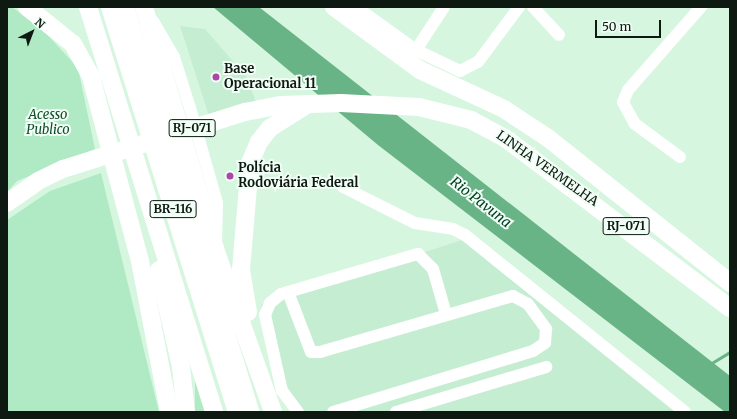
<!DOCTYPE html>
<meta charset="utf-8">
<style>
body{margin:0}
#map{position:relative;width:737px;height:419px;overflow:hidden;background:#d6f6e0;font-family:Merriweather,serif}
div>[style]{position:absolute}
.built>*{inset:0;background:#c5edd2}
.green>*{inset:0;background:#b0eac4}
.water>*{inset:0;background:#69b486}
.stream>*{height:2.5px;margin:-1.25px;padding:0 1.25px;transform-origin:1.25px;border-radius:1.25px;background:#69b486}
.minor>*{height:12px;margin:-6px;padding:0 6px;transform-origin:6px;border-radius:6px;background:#fff}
.highway>*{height:18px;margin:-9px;padding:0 9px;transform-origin:9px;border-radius:9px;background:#fff}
.dots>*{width:11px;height:11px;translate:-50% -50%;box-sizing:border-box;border:2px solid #f1fef5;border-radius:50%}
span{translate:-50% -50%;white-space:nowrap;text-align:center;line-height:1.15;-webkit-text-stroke:4px #f1fef5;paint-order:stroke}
.shield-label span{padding:1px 3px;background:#f1fef5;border:1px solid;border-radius:3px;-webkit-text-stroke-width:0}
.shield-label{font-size:12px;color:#0e1912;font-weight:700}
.poi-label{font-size:13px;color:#0e1912;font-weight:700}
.left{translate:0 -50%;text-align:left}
.park-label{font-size:13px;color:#114a2c;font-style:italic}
.street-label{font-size:13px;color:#0e1912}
.water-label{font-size:14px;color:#014022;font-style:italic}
.frame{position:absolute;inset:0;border:8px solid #0e1912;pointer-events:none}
.north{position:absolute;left:12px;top:12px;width:40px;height:40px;-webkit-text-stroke:3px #f1fef5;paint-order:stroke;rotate:42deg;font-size:11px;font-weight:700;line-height:16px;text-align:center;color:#0e1912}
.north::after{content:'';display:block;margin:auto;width:14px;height:18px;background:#0e1912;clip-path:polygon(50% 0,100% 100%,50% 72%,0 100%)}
.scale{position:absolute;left:595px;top:20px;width:66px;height:18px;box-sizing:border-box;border:2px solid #0e1912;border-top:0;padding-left:5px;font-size:12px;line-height:14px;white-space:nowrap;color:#0e1912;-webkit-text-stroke:3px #f1fef5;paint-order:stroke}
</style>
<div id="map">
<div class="built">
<i style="clip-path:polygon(180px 26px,205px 29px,246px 76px,257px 105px,209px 116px)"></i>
<i style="clip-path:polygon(462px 240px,583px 338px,675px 412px,295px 412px,261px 305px)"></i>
</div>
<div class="green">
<i style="clip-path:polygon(7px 7px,12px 7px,43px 30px,78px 68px,95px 149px,17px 181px,7px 192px)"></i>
<i style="clip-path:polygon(101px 173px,159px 412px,7px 412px,7px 220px,50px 191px)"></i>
<i style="clip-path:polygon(195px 374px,205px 412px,195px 412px)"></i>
</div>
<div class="water">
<i style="clip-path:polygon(213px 7px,259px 7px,730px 376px,730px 412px,725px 412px,378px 145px)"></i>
</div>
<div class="stream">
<i style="left:710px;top:364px;width:23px;rotate:-31deg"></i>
</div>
<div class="minor">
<i style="left:356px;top:7px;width:74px;rotate:35.6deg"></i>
<i style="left:416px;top:50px;width:49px;rotate:25.5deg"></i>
<i style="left:460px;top:71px;width:20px;rotate:-27deg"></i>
<i style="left:478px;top:62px;width:69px;rotate:-53.3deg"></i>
<i style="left:533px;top:7px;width:38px;rotate:47deg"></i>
<i style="left:153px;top:21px;width:42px;rotate:59.7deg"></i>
<i style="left:174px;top:57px;width:53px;rotate:72.6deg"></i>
<i style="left:190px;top:108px;width:99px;rotate:74.1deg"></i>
<i style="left:217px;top:203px;width:41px;rotate:91.4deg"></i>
<i style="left:416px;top:50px;width:51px;rotate:-56.9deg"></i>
<i style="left:680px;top:157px;width:56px;rotate:-143.7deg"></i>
<i style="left:635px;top:124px;width:25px;rotate:-119deg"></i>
<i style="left:623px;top:102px;width:13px;rotate:-67deg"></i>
<i style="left:628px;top:90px;width:111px;rotate:-48.7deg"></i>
<i style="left:343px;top:187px;width:80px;rotate:26.6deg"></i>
<i style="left:415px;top:223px;width:38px;rotate:9deg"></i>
<i style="left:453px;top:229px;width:13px;rotate:27deg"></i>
<i style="left:465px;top:235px;width:282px;rotate:38.8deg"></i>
<i style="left:288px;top:292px;width:64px;rotate:69deg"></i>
<i style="left:311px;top:352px;width:9px"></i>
<i style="left:320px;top:352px;width:201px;rotate:-16.2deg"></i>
<i style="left:513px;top:296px;width:17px;rotate:28deg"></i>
<i style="left:528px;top:304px;width:31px;rotate:54deg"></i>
<i style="left:546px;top:329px;width:14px;rotate:94deg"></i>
<i style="left:545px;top:343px;width:14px;rotate:146deg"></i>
<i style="left:533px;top:351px;width:209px;rotate:163deg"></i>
<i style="left:298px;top:412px;width:26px;rotate:-127deg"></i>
<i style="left:282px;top:391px;width:78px;rotate:-102.6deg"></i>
<i style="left:265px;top:315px;width:13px;rotate:-67deg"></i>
<i style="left:270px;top:303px;width:14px;rotate:-39deg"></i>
<i style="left:281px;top:294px;width:143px;rotate:-16.3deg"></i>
<i style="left:418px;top:254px;width:21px;rotate:45deg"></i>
<i style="left:433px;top:269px;width:47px;rotate:73.9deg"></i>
<i style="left:396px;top:412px;width:157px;rotate:-16.7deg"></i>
</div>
<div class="highway">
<i style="left:27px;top:7px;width:59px;rotate:38.8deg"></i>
<i style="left:73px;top:44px;width:38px;rotate:61deg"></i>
<i style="left:91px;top:77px;width:190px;rotate:75.1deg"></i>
<i style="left:140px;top:261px;width:154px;rotate:79.1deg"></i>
<i style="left:88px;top:7px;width:424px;rotate:72.7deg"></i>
<i style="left:110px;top:7px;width:424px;rotate:72.6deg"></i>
<i style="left:125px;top:7px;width:424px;rotate:72.8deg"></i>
<i style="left:144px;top:7px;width:252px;rotate:73.6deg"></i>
<i style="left:215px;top:249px;width:173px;rotate:70.4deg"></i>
<i style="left:334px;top:7px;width:107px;rotate:36.2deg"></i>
<i style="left:420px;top:70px;width:93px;rotate:24.9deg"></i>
<i style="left:504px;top:109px;width:53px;rotate:33.4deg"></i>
<i style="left:548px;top:138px;width:233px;rotate:38.5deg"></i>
<i style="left:7px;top:203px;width:38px;rotate:-35deg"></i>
<i style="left:38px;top:181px;width:28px;rotate:-26deg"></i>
<i style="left:63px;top:169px;width:191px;rotate:-17.4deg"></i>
<i style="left:245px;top:112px;width:37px;rotate:-11deg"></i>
<i style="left:281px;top:105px;width:60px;rotate:-1.9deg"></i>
<i style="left:341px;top:103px;width:78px;rotate:2.9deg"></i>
<i style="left:419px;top:107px;width:54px;rotate:14deg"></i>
<i style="left:471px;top:120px;width:38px;rotate:28deg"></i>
<i style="left:505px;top:138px;width:282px;rotate:37.1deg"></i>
<i style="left:159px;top:270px;width:99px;rotate:77.2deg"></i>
<i style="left:181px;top:367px;width:45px;rotate:83.7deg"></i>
<i style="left:248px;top:312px;width:43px;rotate:-99.5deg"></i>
<i style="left:241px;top:270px;width:107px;rotate:-85.2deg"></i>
<i style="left:250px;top:163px;width:23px;rotate:-67deg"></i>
<i style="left:259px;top:142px;width:18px;rotate:-52deg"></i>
<i style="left:270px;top:128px;width:41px;rotate:-32.2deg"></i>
</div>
<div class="dots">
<i style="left:216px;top:77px;background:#ad46aa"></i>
<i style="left:230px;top:176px;background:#ad46aa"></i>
</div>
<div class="shield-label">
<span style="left:192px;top:128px">RJ-071</span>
<span style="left:173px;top:209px">BR-116</span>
<span style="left:626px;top:226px">RJ-071</span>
</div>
<div class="poi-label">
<span class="left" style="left:224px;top:77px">Base<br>Operacional 11</span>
<span class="left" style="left:238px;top:176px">Polícia<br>Rodoviária Federal</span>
</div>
<div class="park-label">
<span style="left:48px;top:123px">Acesso<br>Publico</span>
</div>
<div class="street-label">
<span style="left:547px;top:169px;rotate:35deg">LINHA VERMELHA</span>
</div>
<div class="water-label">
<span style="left:481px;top:202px;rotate:38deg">Rio Pavuna</span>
</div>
<div class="frame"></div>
<div class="north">N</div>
<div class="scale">50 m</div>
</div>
